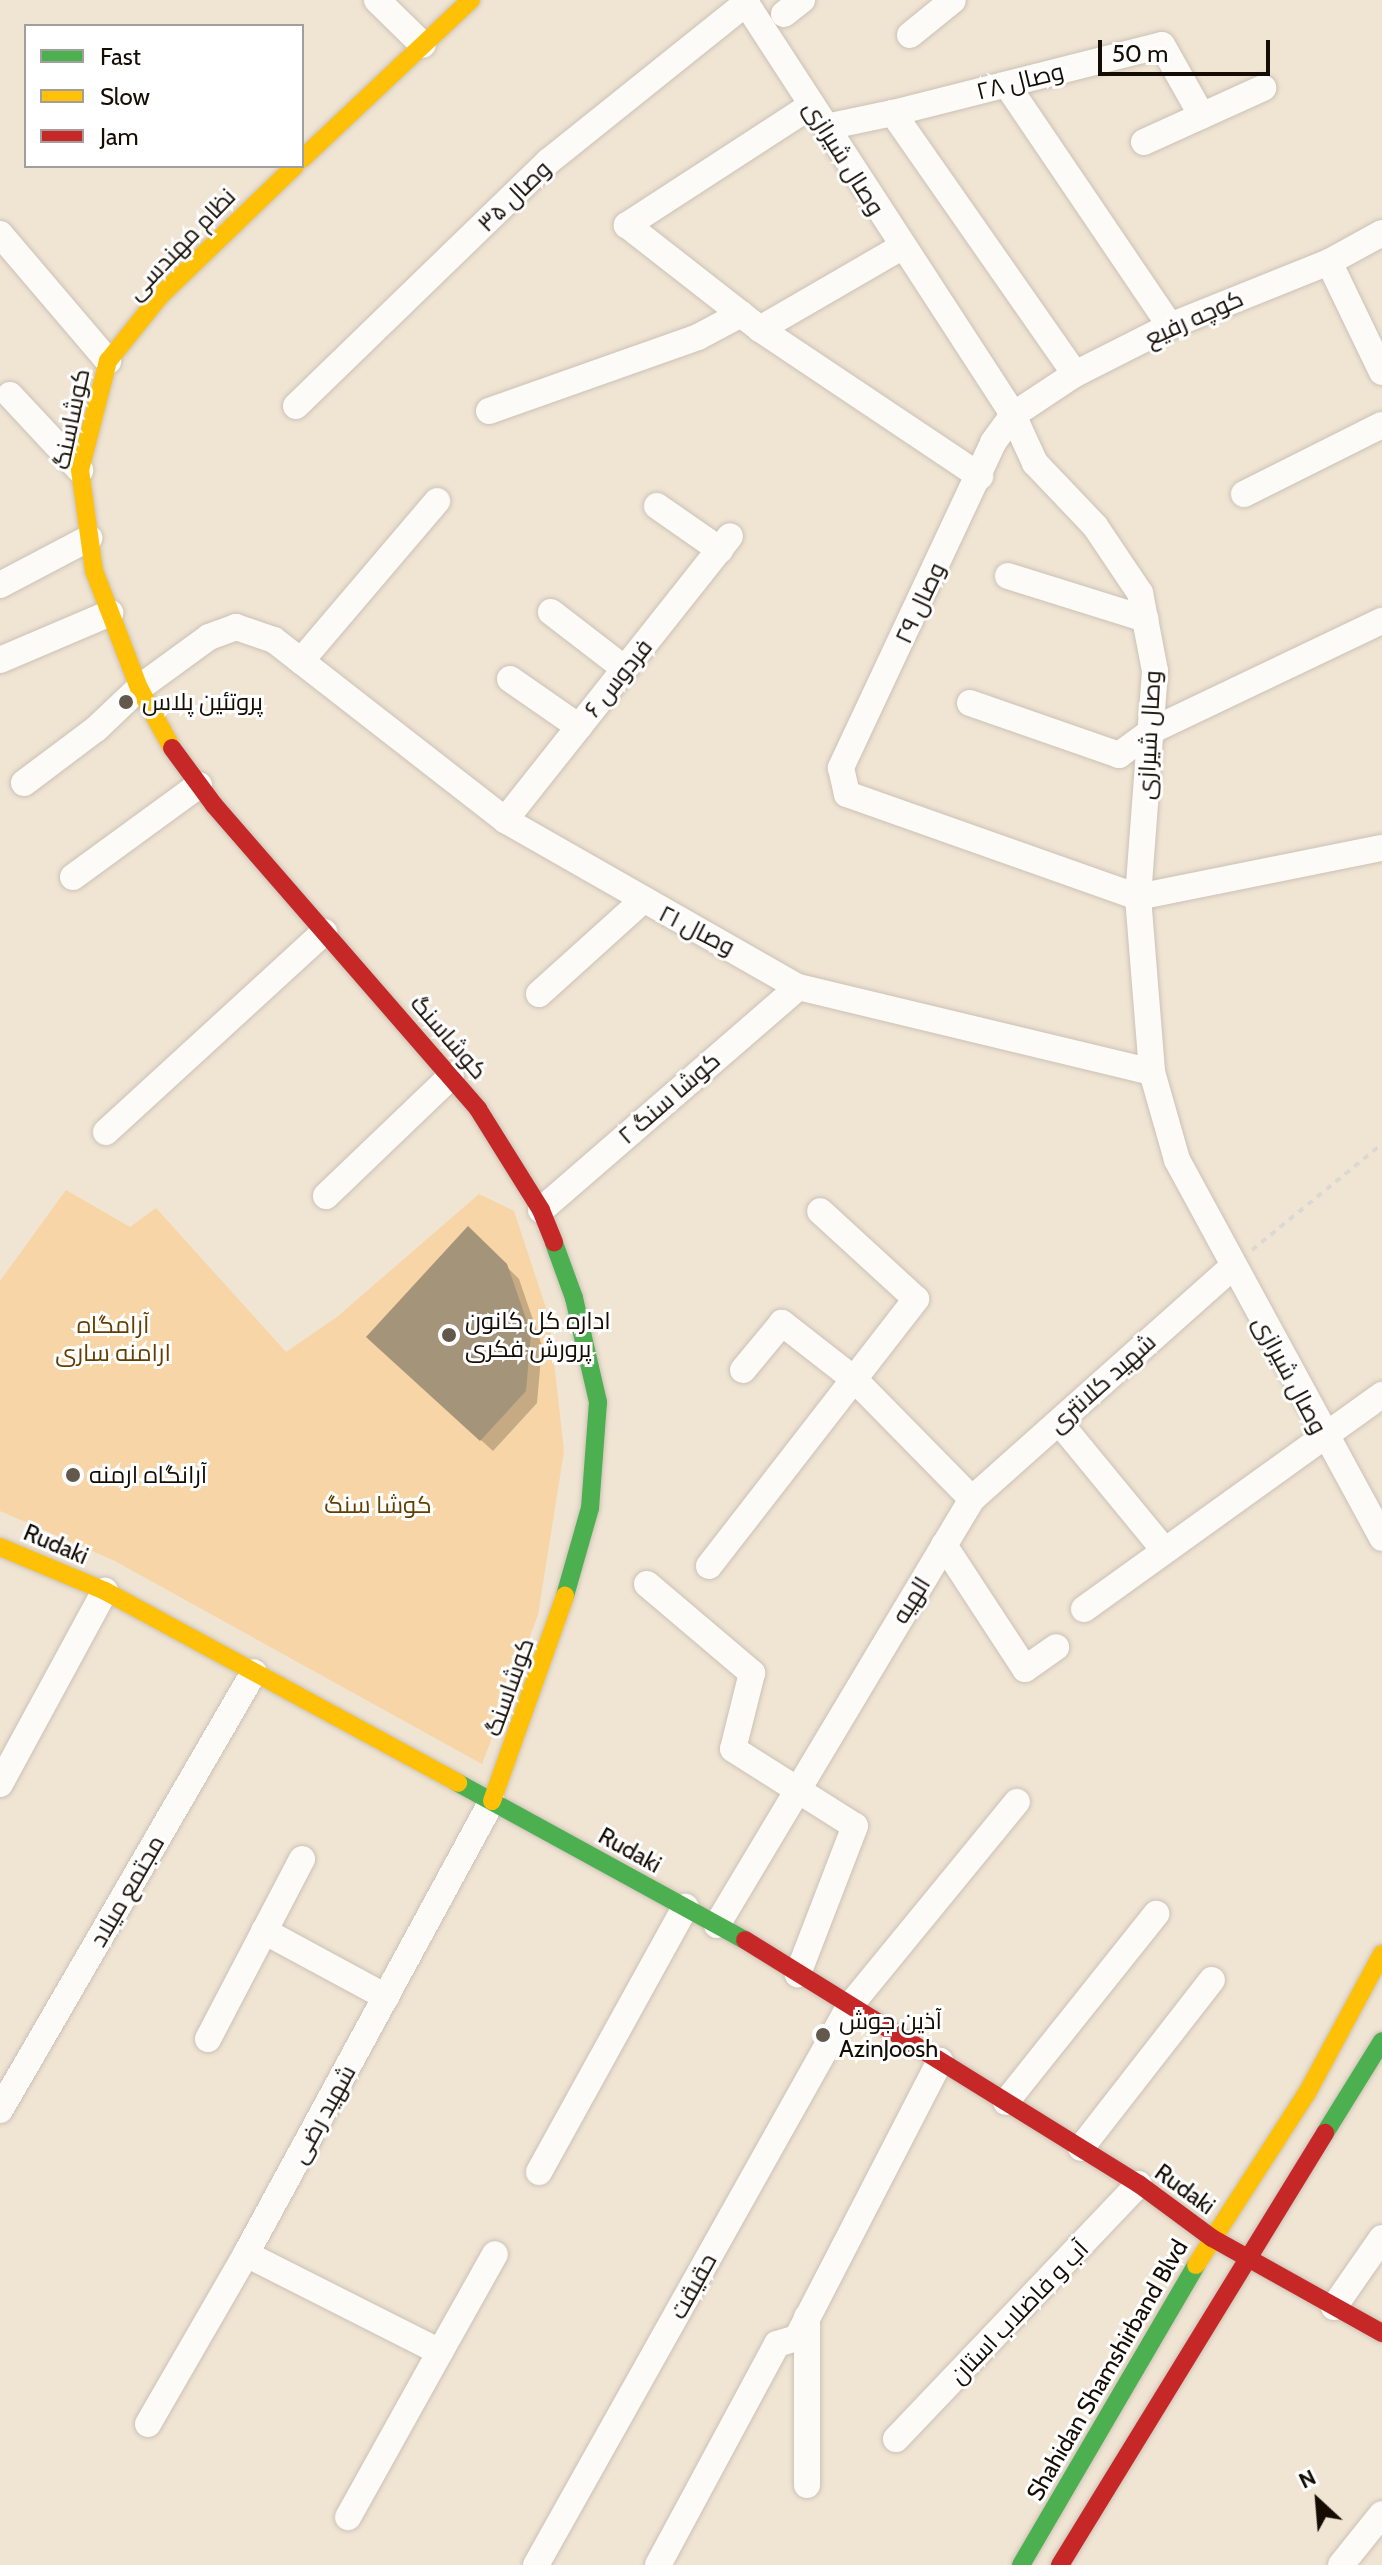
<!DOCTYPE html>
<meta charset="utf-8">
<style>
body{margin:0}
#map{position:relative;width:1382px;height:2565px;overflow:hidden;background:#f0e4d3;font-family:Cabin,Cairo,sans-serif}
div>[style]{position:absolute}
.green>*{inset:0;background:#f7d5a6}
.shadow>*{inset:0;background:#0003}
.building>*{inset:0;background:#a4947a}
.path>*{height:4px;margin-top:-2px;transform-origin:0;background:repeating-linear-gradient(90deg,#dcd9d4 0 6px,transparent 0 12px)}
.roads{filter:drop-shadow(0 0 2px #cbc2b5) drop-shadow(0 0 2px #cbc2b5)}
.street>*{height:26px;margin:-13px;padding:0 13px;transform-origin:13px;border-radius:13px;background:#fdfbf8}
.fast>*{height:18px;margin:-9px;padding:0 9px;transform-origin:9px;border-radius:9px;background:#4caf50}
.slow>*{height:18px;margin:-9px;padding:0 9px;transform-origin:9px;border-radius:9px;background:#ffc107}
.jam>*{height:18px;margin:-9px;padding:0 9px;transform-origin:9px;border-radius:9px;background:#c62828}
.dots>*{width:22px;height:22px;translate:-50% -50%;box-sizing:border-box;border:4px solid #fff;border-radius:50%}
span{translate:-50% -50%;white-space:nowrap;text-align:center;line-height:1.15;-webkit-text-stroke:6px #fff;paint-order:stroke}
.street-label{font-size:24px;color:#150d04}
.poi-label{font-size:24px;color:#150d04}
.left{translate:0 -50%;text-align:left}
.park-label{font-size:24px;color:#623f00}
.legend{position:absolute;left:24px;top:24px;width:280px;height:144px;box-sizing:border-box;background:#fff;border:2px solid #a19e9b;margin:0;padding:10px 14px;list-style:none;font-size:24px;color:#150d04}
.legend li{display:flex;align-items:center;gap:16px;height:40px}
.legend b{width:40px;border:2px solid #a19e9b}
.north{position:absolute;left:1278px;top:2461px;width:80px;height:80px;-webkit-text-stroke:6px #fff;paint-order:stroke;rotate:334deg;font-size:22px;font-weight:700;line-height:32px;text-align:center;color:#150d04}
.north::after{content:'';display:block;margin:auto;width:28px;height:36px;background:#150d04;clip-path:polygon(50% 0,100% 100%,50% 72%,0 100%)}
.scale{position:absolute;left:1098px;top:40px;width:172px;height:36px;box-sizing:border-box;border:4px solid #150d04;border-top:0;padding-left:10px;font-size:24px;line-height:28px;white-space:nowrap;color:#150d04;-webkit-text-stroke:6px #fff;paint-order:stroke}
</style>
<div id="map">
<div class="green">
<i style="clip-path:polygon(66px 1190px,130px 1227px,156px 1208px,286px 1352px,337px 1317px,479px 1194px,514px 1211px,549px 1317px,564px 1451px,538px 1615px,482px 1764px,113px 1560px,0 1511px,0 1281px)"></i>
</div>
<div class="shadow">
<i style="clip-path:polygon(468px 1228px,519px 1279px,542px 1346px,537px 1403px,493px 1451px,381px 1349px)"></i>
</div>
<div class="building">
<i style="clip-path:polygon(468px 1226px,507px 1264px,531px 1333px,526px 1391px,480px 1441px,366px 1337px)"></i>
</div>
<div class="path">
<i style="left:1252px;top:1250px;width:168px;rotate:-39.2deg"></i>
</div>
<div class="roads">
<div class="street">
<i style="left:377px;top:0;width:64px;rotate:44.4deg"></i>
<i style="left:744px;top:0;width:495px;rotate:57deg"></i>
<i style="left:1013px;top:415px;width:53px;rotate:65.4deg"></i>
<i style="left:1035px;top:463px;width:87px;rotate:46.4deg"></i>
<i style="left:1095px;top:526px;width:81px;rotate:56.1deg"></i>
<i style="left:1140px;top:593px;width:79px;rotate:79.1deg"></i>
<i style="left:1155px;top:671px;width:227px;rotate:94.3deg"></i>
<i style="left:1138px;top:897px;width:176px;rotate:85.4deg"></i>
<i style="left:1152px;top:1072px;width:91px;rotate:74.1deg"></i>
<i style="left:1177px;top:1160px;width:430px;rotate:61.5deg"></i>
<i style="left:784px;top:14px;width:23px;rotate:-38deg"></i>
<i style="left:910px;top:35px;width:55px;rotate:-39.1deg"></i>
<i style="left:1007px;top:85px;width:291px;rotate:55.9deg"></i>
<i style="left:812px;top:105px;width:221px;rotate:147deg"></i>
<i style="left:627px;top:225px;width:169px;rotate:38deg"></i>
<i style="left:760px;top:329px;width:265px;rotate:33.8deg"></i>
<i style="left:893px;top:113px;width:277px;rotate:-14.2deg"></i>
<i style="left:1162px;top:45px;width:81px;rotate:60.6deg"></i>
<i style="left:826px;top:127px;width:68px;rotate:-11.8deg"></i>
<i style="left:893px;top:113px;width:318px;rotate:55.1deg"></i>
<i style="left:1144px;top:142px;width:131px;rotate:-24.4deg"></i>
<i style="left:1382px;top:233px;width:60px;rotate:151.3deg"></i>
<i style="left:1329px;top:262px;width:171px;rotate:158.1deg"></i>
<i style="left:1170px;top:326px;width:106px;rotate:153.2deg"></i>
<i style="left:1075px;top:374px;width:74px;rotate:146.5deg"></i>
<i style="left:1013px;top:415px;width:34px;rotate:126deg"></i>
<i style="left:993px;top:443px;width:359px;rotate:115.1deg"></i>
<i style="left:841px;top:768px;width:27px;rotate:77deg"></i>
<i style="left:847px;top:794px;width:309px;rotate:19.5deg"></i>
<i style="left:1138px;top:897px;width:249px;rotate:-11.4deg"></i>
<i style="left:0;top:234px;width:167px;rotate:49.6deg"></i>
<i style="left:1329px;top:262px;width:122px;rotate:64.3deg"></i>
<i style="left:760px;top:329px;width:162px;rotate:-30.1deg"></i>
<i style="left:10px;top:395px;width:103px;rotate:47deg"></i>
<i style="left:296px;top:406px;width:352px;rotate:-44.1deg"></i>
<i style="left:549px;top:161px;width:253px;rotate:-38.7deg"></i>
<i style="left:489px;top:411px;width:222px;rotate:-19.5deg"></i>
<i style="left:698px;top:337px;width:49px;rotate:-28.1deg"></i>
<i style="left:1244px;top:494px;width:154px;rotate:-26.6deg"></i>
<i style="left:657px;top:506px;width:77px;rotate:34.9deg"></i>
<i style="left:1008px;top:576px;width:144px;rotate:17.4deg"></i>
<i style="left:0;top:585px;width:101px;rotate:-27.8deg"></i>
<i style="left:551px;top:612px;width:93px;rotate:37.6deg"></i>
<i style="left:0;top:660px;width:120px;rotate:-23.1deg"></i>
<i style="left:301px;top:661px;width:210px;rotate:-49.6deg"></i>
<i style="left:510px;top:679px;width:84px;rotate:34.8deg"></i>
<i style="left:970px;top:703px;width:158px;rotate:19.2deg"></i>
<i style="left:1119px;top:755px;width:42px;rotate:-36.3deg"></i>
<i style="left:1153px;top:730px;width:254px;rotate:-25.5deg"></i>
<i style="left:24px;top:783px;width:90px;rotate:-36.9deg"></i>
<i style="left:96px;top:729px;width:59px;rotate:-43.6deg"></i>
<i style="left:139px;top:688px;width:87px;rotate:-36.1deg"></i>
<i style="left:209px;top:637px;width:29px;rotate:-20deg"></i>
<i style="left:236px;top:627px;width:40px;rotate:18.9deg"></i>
<i style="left:274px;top:640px;width:293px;rotate:37.9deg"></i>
<i style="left:505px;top:820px;width:337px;rotate:29.7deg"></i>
<i style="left:798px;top:987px;width:364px;rotate:13.5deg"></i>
<i style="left:505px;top:820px;width:362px;rotate:-51.6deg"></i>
<i style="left:73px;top:877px;width:156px;rotate:-36.1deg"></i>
<i style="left:539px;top:994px;width:139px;rotate:-42.1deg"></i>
<i style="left:106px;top:1132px;width:296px;rotate:-42.5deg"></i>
<i style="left:326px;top:1196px;width:173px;rotate:-43.8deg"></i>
<i style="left:541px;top:1210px;width:340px;rotate:-40.9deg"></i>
<i style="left:1059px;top:1422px;width:166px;rotate:50.6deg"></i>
<i style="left:972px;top:1499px;width:348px;rotate:-41.7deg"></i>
<i style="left:944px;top:1545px;width:148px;rotate:56.8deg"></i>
<i style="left:1025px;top:1669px;width:38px;rotate:-35deg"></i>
<i style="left:709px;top:1566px;width:338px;rotate:-52.2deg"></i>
<i style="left:916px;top:1299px;width:130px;rotate:-137.5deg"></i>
<i style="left:647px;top:1584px;width:138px;rotate:40.3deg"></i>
<i style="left:752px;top:1673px;width:78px;rotate:104deg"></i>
<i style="left:733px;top:1749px;width:144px;rotate:32.3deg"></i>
<i style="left:855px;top:1826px;width:159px;rotate:111.1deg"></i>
<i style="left:1084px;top:1609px;width:367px;rotate:-35.7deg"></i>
<i style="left:0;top:1784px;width:220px;rotate:-61.5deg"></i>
<i style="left:717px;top:1925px;width:496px;rotate:-59.1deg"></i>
<i style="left:972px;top:1499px;width:167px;rotate:-134.5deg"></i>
<i style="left:855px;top:1380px;width:93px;rotate:-142deg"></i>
<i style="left:782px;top:1323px;width:61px;rotate:129.7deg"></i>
<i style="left:264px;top:1931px;width:139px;rotate:28.4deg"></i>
<i style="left:208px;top:2039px;width:203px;rotate:-62.4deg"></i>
<i style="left:1006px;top:2102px;width:241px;rotate:-51.4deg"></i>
<i style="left:0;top:2110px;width:506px;rotate:-59.89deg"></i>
<i style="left:1081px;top:2148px;width:213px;rotate:-52.1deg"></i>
<i style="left:539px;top:2172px;width:303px;rotate:-61.1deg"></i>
<i style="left:246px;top:2254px;width:217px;rotate:26.8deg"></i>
<i style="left:440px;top:2352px;width:189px;rotate:119.1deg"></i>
<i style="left:1334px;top:2307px;width:84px;rotate:-55.2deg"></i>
<i style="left:440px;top:2352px;width:112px;rotate:-60.7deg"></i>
<i style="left:148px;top:2424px;width:196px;rotate:-60deg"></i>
<i style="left:246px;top:2254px;width:515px;rotate:-61.5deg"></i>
<i style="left:896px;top:2439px;width:352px;rotate:-46.4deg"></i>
<i style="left:807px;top:2485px;width:168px;rotate:-90deg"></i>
<i style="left:536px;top:2565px;width:640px;rotate:-60.71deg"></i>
<i style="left:849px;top:2007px;width:265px;rotate:-50.7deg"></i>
<i style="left:658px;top:2565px;width:251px;rotate:-61.7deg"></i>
<i style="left:777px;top:2344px;width:21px;rotate:-17deg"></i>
<i style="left:797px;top:2338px;width:312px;rotate:-62.7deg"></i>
<i style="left:1341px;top:2565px;width:65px;rotate:-51.2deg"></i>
</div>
<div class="fast">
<i style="left:554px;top:1243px;width:59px;rotate:70deg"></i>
<i style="left:574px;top:1298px;width:107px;rotate:77deg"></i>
<i style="left:598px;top:1402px;width:106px;rotate:94.3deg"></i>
<i style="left:590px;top:1508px;width:91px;rotate:105.9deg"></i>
<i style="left:458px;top:1783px;width:327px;rotate:28.7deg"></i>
<i style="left:1325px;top:2133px;width:108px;rotate:-58.2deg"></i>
<i style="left:1021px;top:2565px;width:347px;rotate:-59.7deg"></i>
</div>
<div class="slow">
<i style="left:302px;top:159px;width:232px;rotate:-43.3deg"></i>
<i style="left:172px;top:748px;width:68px;rotate:-118.8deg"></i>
<i style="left:139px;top:688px;width:125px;rotate:-111deg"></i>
<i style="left:94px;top:571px;width:102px;rotate:-97.9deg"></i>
<i style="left:80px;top:470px;width:113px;rotate:-75.6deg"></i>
<i style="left:108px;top:361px;width:83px;rotate:-51.3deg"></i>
<i style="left:160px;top:296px;width:187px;rotate:-43.9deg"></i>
<i style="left:0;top:1547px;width:114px;rotate:22.7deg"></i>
<i style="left:105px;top:1591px;width:402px;rotate:28.5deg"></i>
<i style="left:492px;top:1801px;width:218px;rotate:-70.4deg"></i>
<i style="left:1196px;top:2265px;width:205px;rotate:-57.2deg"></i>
<i style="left:1307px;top:2093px;width:158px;rotate:-61.7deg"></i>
</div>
<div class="jam">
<i style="left:172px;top:748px;width:71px;rotate:53.6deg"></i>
<i style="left:214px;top:805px;width:403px;rotate:49deg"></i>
<i style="left:478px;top:1109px;width:119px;rotate:58deg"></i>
<i style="left:541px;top:1210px;width:35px;rotate:68deg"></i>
<i style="left:745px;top:1940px;width:463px;rotate:31.8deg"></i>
<i style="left:1139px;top:2184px;width:91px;rotate:36.5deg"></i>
<i style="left:1212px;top:2238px;width:195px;rotate:29.2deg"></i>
<i style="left:1060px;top:2565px;width:507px;rotate:-58.47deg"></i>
</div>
</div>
<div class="dots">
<i style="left:126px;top:702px;background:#62584c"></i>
<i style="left:449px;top:1335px;background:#62584c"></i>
<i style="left:73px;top:1475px;background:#62584c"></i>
<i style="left:823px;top:2035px;background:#62584c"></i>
</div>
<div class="street-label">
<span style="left:1020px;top:81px;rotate:-14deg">وصال ۲۸</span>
<span style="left:844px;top:158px;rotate:58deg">وصال شیرازی</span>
<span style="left:514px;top:196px;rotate:-44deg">وصال ۳۵</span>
<span style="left:181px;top:244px;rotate:-46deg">نظام مهندسی</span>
<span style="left:1194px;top:318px;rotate:-24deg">کوچه رفیع</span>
<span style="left:71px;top:419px;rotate:-78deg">کوشاسنگ</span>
<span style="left:920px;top:603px;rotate:-65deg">وصال ۲۹</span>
<span style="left:618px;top:678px;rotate:-51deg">فردوس ۶</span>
<span style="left:1149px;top:735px;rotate:-87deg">وصال شیرازی</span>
<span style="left:697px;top:930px;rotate:27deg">وصال ۲۱</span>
<span style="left:449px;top:1037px;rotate:49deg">کوشاسنگ</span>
<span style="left:669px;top:1098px;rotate:-41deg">کوشا سنگ ۲</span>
<span style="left:1290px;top:1375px;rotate:62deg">وصال شیرازی</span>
<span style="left:1102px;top:1383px;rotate:-42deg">شهید کلانتری</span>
<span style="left:56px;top:1544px;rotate:23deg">Rudaki</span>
<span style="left:911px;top:1600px;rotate:-58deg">الهیه</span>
<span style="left:509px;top:1687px;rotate:-70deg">کوشاسنگ</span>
<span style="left:630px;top:1850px;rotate:29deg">Rudaki</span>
<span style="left:127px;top:1891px;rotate:-60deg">مجتمع میلاد</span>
<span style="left:323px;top:2114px;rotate:-61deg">شهید رضی</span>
<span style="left:1185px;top:2189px;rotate:36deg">Rudaki</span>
<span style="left:693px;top:2286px;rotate:-61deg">حقیقت</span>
<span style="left:1019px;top:2312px;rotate:-46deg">آب و فاضلاب استان</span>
<span style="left:1107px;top:2370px;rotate:-60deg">Shahidan Shamshirband Blvd</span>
</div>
<div class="poi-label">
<span class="left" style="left:142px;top:702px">پروتئین پلاس</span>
<span class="left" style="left:465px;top:1335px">اداره کل کانون<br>پرورش فکری</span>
<span class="left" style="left:89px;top:1475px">آرانگاه ارمنه</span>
<span class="left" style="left:839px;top:2035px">آذین جوش<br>AzinJoosh</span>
</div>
<div class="park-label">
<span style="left:113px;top:1339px">آرامگاه<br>ارامنه ساری</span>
<span style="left:378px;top:1505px">کوشا سنگ</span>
</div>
<ul class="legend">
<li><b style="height:10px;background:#4caf50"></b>Fast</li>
<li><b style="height:10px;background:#ffc107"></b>Slow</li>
<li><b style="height:10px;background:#c62828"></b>Jam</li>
</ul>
<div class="north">N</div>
<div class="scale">50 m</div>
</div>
